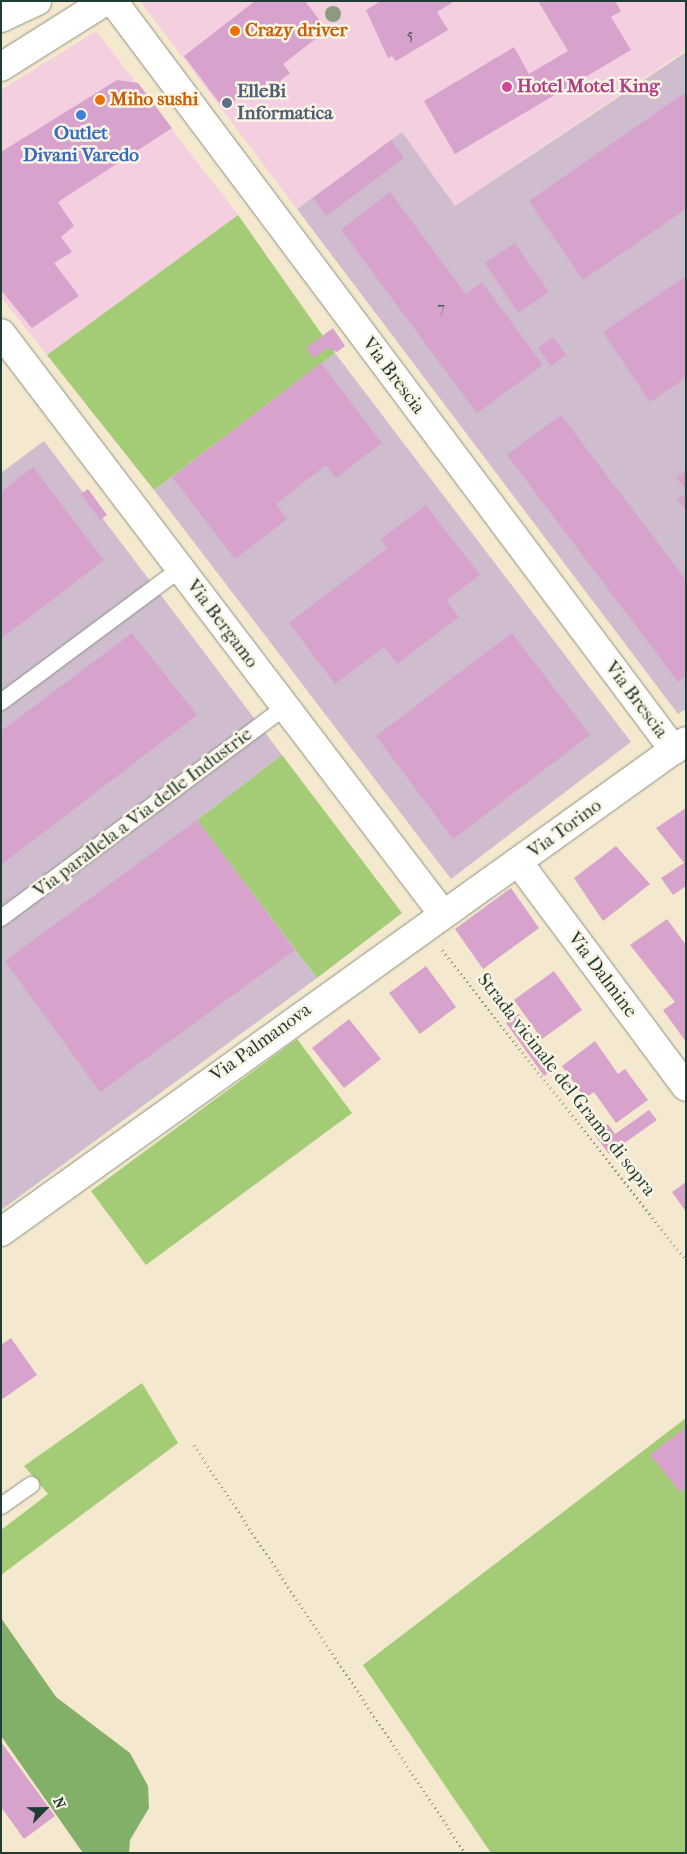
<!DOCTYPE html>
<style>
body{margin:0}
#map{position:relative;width:687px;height:1854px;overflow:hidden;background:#f4e8ce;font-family:"IM FELL French Canon",serif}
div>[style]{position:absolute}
.built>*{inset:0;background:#f3cfe0}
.industrial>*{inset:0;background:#cfbdcf}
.green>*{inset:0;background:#a4cc77}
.forest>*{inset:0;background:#83b068}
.building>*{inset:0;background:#d7a3cc}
.path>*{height:3px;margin-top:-1.5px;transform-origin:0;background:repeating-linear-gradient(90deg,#8a9281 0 1px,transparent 0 5px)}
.roads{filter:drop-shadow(0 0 1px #8a9281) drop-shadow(0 0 1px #8a9281)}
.service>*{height:16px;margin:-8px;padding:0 8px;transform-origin:8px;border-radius:8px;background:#fff}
.minor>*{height:28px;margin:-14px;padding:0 14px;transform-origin:14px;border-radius:14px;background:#fff}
.trunk>*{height:28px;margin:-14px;padding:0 14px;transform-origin:14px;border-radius:14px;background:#fff}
.trees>*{width:16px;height:16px;margin:-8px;border-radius:50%;background:#8e9a80}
.dots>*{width:14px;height:14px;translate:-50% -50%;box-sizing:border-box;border:2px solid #fcf5e5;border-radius:50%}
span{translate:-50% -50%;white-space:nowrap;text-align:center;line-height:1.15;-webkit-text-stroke:5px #fcf5e5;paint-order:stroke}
.number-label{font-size:16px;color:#4d565a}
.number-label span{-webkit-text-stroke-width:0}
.food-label{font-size:19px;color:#c56008;font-weight:700}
.left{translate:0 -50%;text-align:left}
.hotel-label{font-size:19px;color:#b23c85;font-weight:700}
.service-label{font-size:19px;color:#4e5e75;font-weight:700}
.shop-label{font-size:19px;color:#366cbe;font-weight:700}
.street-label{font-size:19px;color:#1f3d34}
.frame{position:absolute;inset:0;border:2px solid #1f3d34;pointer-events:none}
.north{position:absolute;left:20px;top:1784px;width:50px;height:50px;-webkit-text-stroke:4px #fcf5e5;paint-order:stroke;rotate:67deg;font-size:14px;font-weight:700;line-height:20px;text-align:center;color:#1f3d34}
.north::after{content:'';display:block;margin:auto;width:18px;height:22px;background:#1f3d34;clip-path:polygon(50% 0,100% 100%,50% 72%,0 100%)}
</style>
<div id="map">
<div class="built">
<i style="clip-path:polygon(686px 1px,686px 50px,455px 206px,391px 140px,297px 209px,141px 2px)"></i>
<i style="clip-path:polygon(96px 31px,238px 215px,47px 355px,1px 297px,1px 90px)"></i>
</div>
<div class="industrial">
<i style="clip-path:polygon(686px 52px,686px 709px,678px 714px,297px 209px,402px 132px,455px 206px)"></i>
<i style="clip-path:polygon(335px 353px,631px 742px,451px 879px,154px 490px)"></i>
<i style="clip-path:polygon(44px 441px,282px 755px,197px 820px,317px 978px,1px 1210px,1px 473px)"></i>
</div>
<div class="green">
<i style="clip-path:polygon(238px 215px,335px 353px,154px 490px,47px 355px)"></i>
<i style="clip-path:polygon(282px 755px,402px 913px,317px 978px,197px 820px)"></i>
<i style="clip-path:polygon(297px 1039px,352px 1113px,146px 1265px,91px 1191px)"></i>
<i style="clip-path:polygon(142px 1383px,178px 1443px,1px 1575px,1px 1530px,48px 1494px,24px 1466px)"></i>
<i style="clip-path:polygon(686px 1418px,686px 1853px,491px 1853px,363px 1665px)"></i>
</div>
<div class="forest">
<i style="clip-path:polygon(1px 1618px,56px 1697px,130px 1753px,148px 1786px,149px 1808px,130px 1840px,129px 1853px,83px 1853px,1px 1736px)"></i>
</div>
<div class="building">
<i style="clip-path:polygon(255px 1px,305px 1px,327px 30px,283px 64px,290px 73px,280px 81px,285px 88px,278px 93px,273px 86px,261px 95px,254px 86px,224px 109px,184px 56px)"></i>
<i style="clip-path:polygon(381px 1px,455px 1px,437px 12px,448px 30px,396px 61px,392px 56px,388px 58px,366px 10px)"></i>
<i style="clip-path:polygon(538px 1px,615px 1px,621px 11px,611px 17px,631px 50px,455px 154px,424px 101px,514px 47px,529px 74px,568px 51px)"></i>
<i style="clip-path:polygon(117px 80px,138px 83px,172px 128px,58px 202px,74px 226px,61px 237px,72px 252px,54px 263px,79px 296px,32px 328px,1px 290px,1px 152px)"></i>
<i style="clip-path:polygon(686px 92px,686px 209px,583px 280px,529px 201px)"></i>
<i style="clip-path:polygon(391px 140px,404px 158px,326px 216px,313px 198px)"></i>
<i style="clip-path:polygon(390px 192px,466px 294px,482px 282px,543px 365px,477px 413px,341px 230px)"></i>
<i style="clip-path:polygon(515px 243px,549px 292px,518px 313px,485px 263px)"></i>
<i style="clip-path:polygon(686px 276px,686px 378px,650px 402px,603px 332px)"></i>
<i style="clip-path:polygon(333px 328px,345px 346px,337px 352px,327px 348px,314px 358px,306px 348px)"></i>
<i style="clip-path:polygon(553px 337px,566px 355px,551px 366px,538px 348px)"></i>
<i style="clip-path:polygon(321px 363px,382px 443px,336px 478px,326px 465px,276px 504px,287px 519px,235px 559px,172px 477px)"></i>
<i style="clip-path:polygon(561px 415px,686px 580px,686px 676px,678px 682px,507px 455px)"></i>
<i style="clip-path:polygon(33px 467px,104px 560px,1px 639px,1px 492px)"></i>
<i style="clip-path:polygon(686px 470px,686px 491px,676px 477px)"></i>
<i style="clip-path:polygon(88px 489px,107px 515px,100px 520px,81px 494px)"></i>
<i style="clip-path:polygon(686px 493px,686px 511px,677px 499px)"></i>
<i style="clip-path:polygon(426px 505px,480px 575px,446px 600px,459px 617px,397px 664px,384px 647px,335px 684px,289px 623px,387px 548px,381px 539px)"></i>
<i style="clip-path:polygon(132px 633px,197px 715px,1px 865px,1px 731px)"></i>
<i style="clip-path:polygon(512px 633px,590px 735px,453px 839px,376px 736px)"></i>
<i style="clip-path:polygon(686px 808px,686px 886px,673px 895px,661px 878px,684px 863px,656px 828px)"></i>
<i style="clip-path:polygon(197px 820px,295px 950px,100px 1092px,5px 961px)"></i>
<i style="clip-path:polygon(616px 846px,650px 884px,603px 921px,574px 878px)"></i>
<i style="clip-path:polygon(511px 888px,539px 928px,483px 969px,455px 929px)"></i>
<i style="clip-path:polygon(667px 919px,686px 945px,686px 1042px,663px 1010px,675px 1002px,630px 945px)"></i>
<i style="clip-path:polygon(426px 966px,456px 1007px,420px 1034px,389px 993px)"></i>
<i style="clip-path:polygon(554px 971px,582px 1010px,542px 1039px,514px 1000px)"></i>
<i style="clip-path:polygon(519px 1014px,529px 1028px,525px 1031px,558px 1066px,544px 1076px,506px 1023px)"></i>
<i style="clip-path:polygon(349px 1019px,381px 1059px,344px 1088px,312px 1048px)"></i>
<i style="clip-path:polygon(595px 1041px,618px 1074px,625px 1069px,648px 1100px,616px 1123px,594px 1092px,585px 1098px,562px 1066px)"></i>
<i style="clip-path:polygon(649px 1110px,657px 1120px,609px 1154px,594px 1134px,608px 1124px,615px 1134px)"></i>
<i style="clip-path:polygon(686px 1182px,686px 1212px,672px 1192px)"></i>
<i style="clip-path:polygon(11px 1338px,37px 1375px,1px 1400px,1px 1345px)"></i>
<i style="clip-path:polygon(686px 1427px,686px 1487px,680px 1492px,650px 1455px)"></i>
<i style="clip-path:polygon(1px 1742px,55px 1816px,24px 1839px,1px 1807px)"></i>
</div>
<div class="path">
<i style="left:442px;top:950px;width:395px;rotate:51.8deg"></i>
<i style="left:194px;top:1445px;width:490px;rotate:56.4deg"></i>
</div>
<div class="roads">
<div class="service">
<i style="left:1px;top:702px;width:223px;rotate:-36.6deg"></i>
<i style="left:1px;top:918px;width:354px;rotate:-36.6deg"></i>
<i style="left:1px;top:1506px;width:37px;rotate:-35deg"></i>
</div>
<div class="minor">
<i style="left:113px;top:1px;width:936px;rotate:53.17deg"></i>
<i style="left:1px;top:67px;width:124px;rotate:-32.2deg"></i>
<i style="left:1px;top:333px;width:730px;rotate:52.74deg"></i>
<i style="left:519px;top:863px;width:279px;rotate:53.3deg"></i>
<i style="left:1px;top:1232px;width:843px;rotate:-35.63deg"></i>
</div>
<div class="trunk">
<i style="left:1px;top:18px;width:40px;rotate:-25deg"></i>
</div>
</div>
<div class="trees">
<i style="left:333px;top:14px"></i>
</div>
<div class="dots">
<i style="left:235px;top:31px;background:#e8710a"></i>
<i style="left:507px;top:87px;background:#d1479c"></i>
<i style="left:100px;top:100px;background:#e8710a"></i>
<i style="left:227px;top:103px;background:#5c6f8a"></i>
<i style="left:81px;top:115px;background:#3f7fe0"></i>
</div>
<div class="number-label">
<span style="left:410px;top:35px">5</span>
<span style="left:441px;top:308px">7</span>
</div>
<div class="food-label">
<span class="left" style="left:245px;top:31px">Crazy driver</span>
<span class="left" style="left:110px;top:100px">Miho sushi</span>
</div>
<div class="hotel-label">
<span class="left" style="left:517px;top:87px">Hotel Motel King</span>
</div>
<div class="service-label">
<span class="left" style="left:237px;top:103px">ElleBi<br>Informatica</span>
</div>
<div class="shop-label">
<span style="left:81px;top:145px">Outlet<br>Divani Varedo</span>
</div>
<div class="street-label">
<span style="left:393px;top:376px;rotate:53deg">Via Brescia</span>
<span style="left:222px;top:624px;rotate:53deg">Via Bergamo</span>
<span style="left:636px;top:700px;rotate:53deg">Via Brescia</span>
<span style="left:143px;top:813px;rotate:-37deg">Via parallela a Via delle Industrie</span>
<span style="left:565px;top:829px;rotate:-36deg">Via Torino</span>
<span style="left:602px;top:975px;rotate:53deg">Via Dalmine</span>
<span style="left:261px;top:1043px;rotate:-36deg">Via Palmanova</span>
<span style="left:566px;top:1085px;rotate:52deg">Strada vicinale del Gramo di sopra</span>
</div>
<div class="frame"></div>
<div class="north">N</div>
</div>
